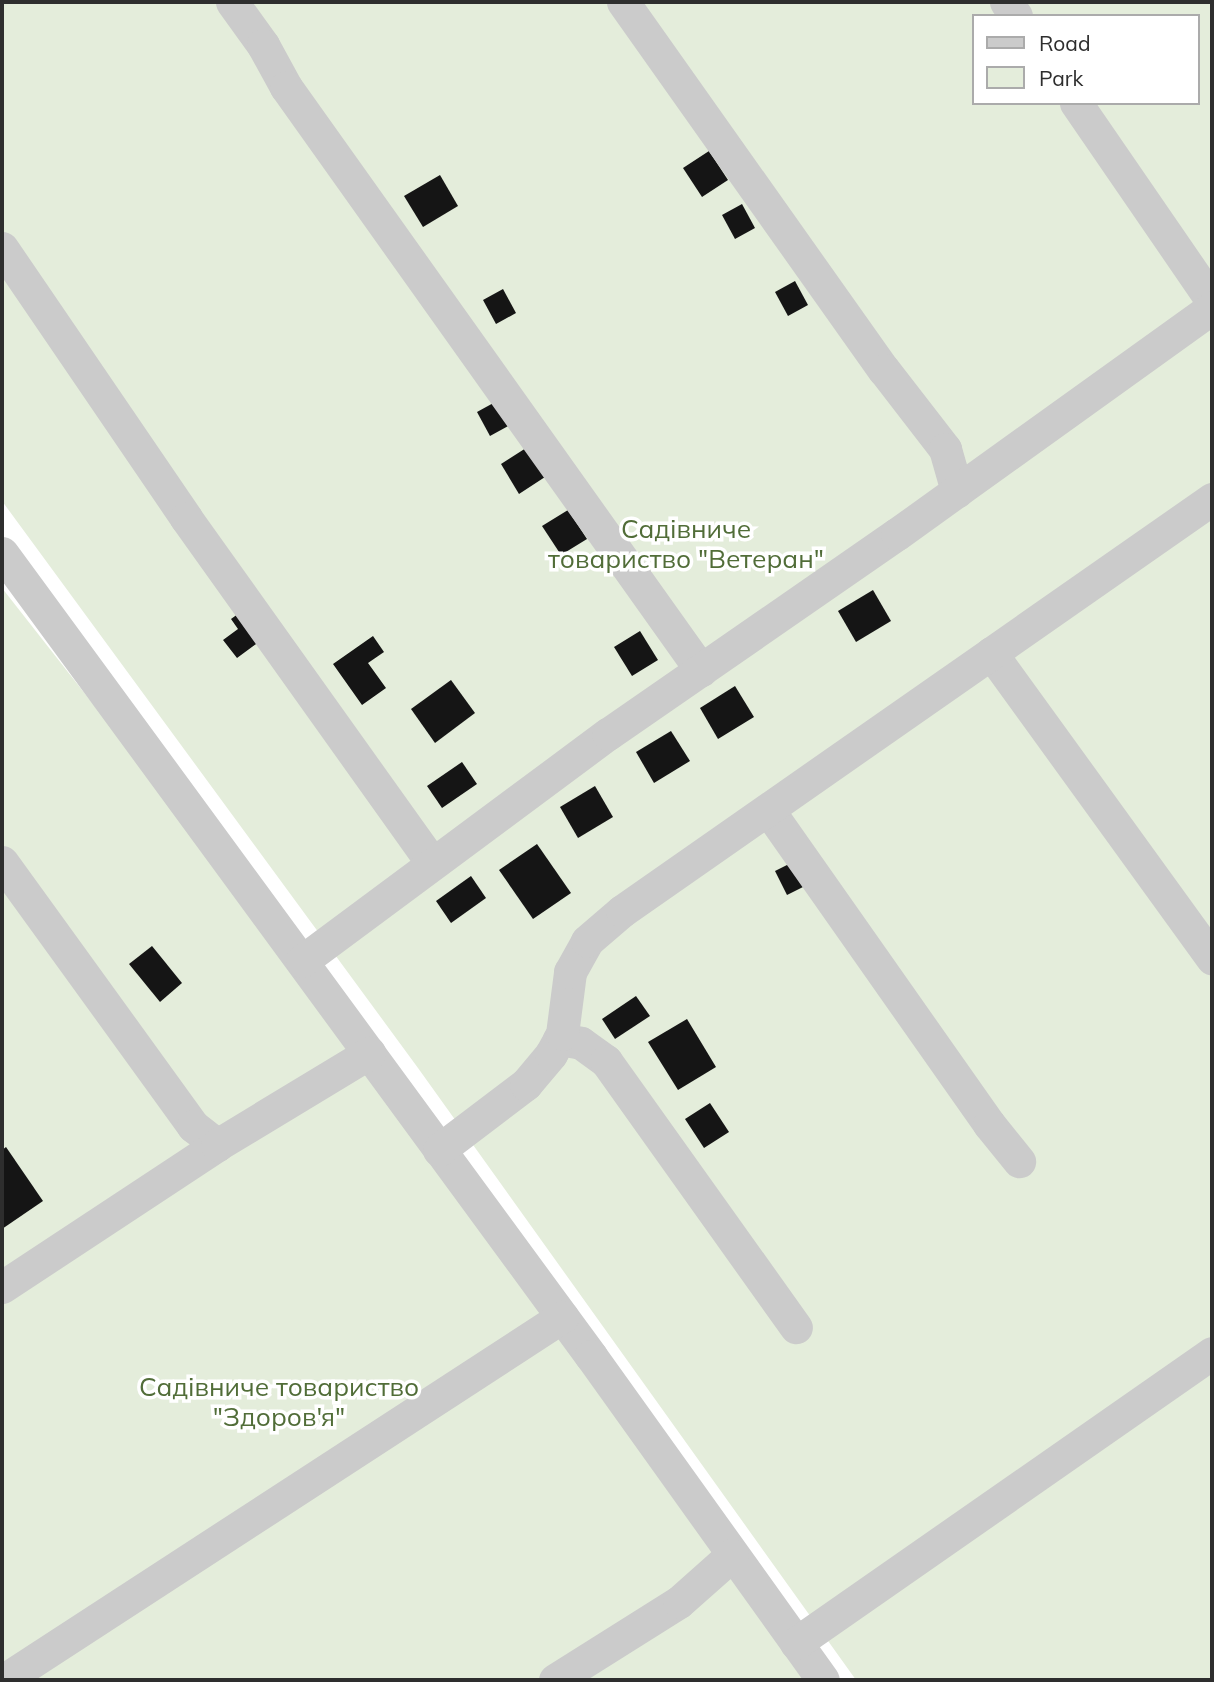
<!DOCTYPE html>
<meta charset="utf-8">
<style>
body{margin:0}
#map{position:relative;width:1214px;height:1682px;overflow:hidden;background:#fff;font-family:Mulish,sans-serif}
div>[style]{position:absolute}
.green>*{inset:0;background:#e4eddb}
.building>*{inset:0;background:#151515}
.minor>*{height:33px;margin:-16.5px;padding:0 16.5px;transform-origin:16.5px;border-radius:16.5px;background:#cbcbcb}
span{translate:-50% -50%;white-space:nowrap;text-align:center;line-height:1.15;-webkit-text-stroke:7px #fff;paint-order:stroke}
.park-label{font-size:26px;color:#516d38}
.frame{position:absolute;inset:0;border:4px solid #2e2e2e;pointer-events:none}
.legend{position:absolute;left:972px;top:14px;width:228px;height:91px;box-sizing:border-box;background:#fff;border:2px solid #ababab;margin:0;padding:9px 12px;list-style:none;font-size:21px;color:#2e2e2e}
.legend li{display:flex;align-items:center;gap:14px;height:35px}
.legend b{width:35px;border:2px solid #ababab}
</style>
<div id="map">
<div class="green">
<i style="clip-path:polygon(evenodd,2px 2px,1212px 2px,1212px 1680px,856px 1680px,418px 1068px,2px 501px,2px 2px,974px 16px,1198px 16px,1198px 103px,974px 103px,974px 16px)"></i>
<i style="clip-path:polygon(2px 588px,418px 1118px,815px 1680px,2px 1680px)"></i>
</div>
<div class="building">
<i style="clip-path:polygon(709px 151px,728px 180px,702px 197px,683px 168px)"></i>
<i style="clip-path:polygon(440px 175px,458px 206px,423px 227px,404px 196px)"></i>
<i style="clip-path:polygon(742px 204px,755px 228px,735px 239px,722px 215px)"></i>
<i style="clip-path:polygon(795px 281px,808px 305px,788px 316px,775px 292px)"></i>
<i style="clip-path:polygon(503px 289px,516px 313px,496px 324px,483px 300px)"></i>
<i style="clip-path:polygon(497px 401px,510px 425px,490px 436px,477px 412px)"></i>
<i style="clip-path:polygon(526px 448px,545px 477px,519px 494px,501px 464px)"></i>
<i style="clip-path:polygon(568px 510px,587px 539px,561px 555px,542px 526px)"></i>
<i style="clip-path:polygon(873px 590px,891px 621px,856px 642px,838px 611px)"></i>
<i style="clip-path:polygon(242px 611px,263px 639px,237px 658px,223px 640px,238px 629px,231px 619px)"></i>
<i style="clip-path:polygon(640px 631px,658px 660px,632px 676px,614px 647px)"></i>
<i style="clip-path:polygon(373px 636px,384px 652px,368px 663px,386px 688px,362px 705px,333px 664px)"></i>
<i style="clip-path:polygon(451px 680px,475px 713px,435px 743px,411px 709px)"></i>
<i style="clip-path:polygon(735px 686px,754px 717px,718px 739px,700px 708px)"></i>
<i style="clip-path:polygon(671px 731px,690px 761px,654px 783px,636px 752px)"></i>
<i style="clip-path:polygon(462px 762px,477px 784px,442px 808px,427px 786px)"></i>
<i style="clip-path:polygon(595px 786px,613px 817px,578px 838px,560px 807px)"></i>
<i style="clip-path:polygon(537px 844px,571px 893px,533px 919px,499px 870px)"></i>
<i style="clip-path:polygon(795px 861px,807px 885px,787px 895px,775px 871px)"></i>
<i style="clip-path:polygon(471px 876px,486px 898px,451px 923px,436px 901px)"></i>
<i style="clip-path:polygon(152px 946px,182px 983px,160px 1002px,129px 964px)"></i>
<i style="clip-path:polygon(636px 996px,650px 1016px,615px 1039px,602px 1019px)"></i>
<i style="clip-path:polygon(687px 1019px,716px 1067px,678px 1090px,648px 1042px)"></i>
<i style="clip-path:polygon(710px 1103px,729px 1132px,704px 1148px,685px 1119px)"></i>
<i style="clip-path:polygon(6px 1147px,43px 1201px,2px 1229px,2px 1150px)"></i>
</div>
<div class="minor">
<i style="left:232px;top:2px;width:53px;rotate:54.2deg"></i>
<i style="left:263px;top:45px;width:48px;rotate:61.3deg"></i>
<i style="left:286px;top:87px;width:716px;rotate:54.56deg"></i>
<i style="left:623px;top:2px;width:451px;rotate:54.7deg"></i>
<i style="left:884px;top:370px;width:100px;rotate:52.3deg"></i>
<i style="left:945px;top:449px;width:44px;rotate:74.1deg"></i>
<i style="left:1006px;top:2px;width:17px;rotate:54deg"></i>
<i style="left:1076px;top:103px;width:240px;rotate:55.5deg"></i>
<i style="left:2px;top:248px;width:327px;rotate:55.7deg"></i>
<i style="left:186px;top:518px;width:424px;rotate:54.5deg"></i>
<i style="left:2px;top:553px;width:996px;rotate:53.74deg"></i>
<i style="left:591px;top:1356px;width:398px;rotate:54.4deg"></i>
<i style="left:991px;top:653px;width:377px;rotate:54.1deg"></i>
<i style="left:769px;top:811px;width:383px;rotate:54.9deg"></i>
<i style="left:989px;top:1124px;width:48px;rotate:51deg"></i>
<i style="left:2px;top:862px;width:326px;rotate:54.1deg"></i>
<i style="left:193px;top:1126px;width:31px;rotate:38deg"></i>
<i style="left:302px;top:961px;width:381px;rotate:-36.6deg"></i>
<i style="left:608px;top:734px;width:351px;rotate:-34.7deg"></i>
<i style="left:897px;top:534px;width:388px;rotate:-35.7deg"></i>
<i style="left:559px;top:1039px;width:22px;rotate:10deg"></i>
<i style="left:581px;top:1043px;width:31px;rotate:36deg"></i>
<i style="left:606px;top:1061px;width:327px;rotate:54.5deg"></i>
<i style="left:439px;top:1150px;width:109px;rotate:-37.2deg"></i>
<i style="left:526px;top:1084px;width:39px;rotate:-50deg"></i>
<i style="left:551px;top:1054px;width:23px;rotate:-61deg"></i>
<i style="left:562px;top:1034px;width:63px;rotate:-82.6deg"></i>
<i style="left:570px;top:972px;width:35px;rotate:-61deg"></i>
<i style="left:587px;top:941px;width:46px;rotate:-40.6deg"></i>
<i style="left:622px;top:911px;width:720px;rotate:-34.93deg"></i>
<i style="left:2px;top:1287px;width:258px;rotate:-33.4deg"></i>
<i style="left:217px;top:1145px;width:178px;rotate:-31.2deg"></i>
<i style="left:796px;top:1643px;width:507px;rotate:-34.88deg"></i>
<i style="left:4px;top:1680px;width:666px;rotate:-33.05deg"></i>
<i style="left:555px;top:1680px;width:146px;rotate:-32.2deg"></i>
<i style="left:679px;top:1602px;width:71px;rotate:-41.6deg"></i>
</div>
<div class="park-label">
<span style="left:686px;top:544px">Садівниче<br>товариство "Ветеран"</span>
<span style="left:279px;top:1402px">Садівниче товариство<br>"Здоров'я"</span>
</div>
<div class="frame"></div>
<ul class="legend">
<li><b style="height:9px;background:#cbcbcb"></b>Road</li>
<li><b style="height:19px;background:#e4eddb"></b>Park</li>
</ul>
</div>
